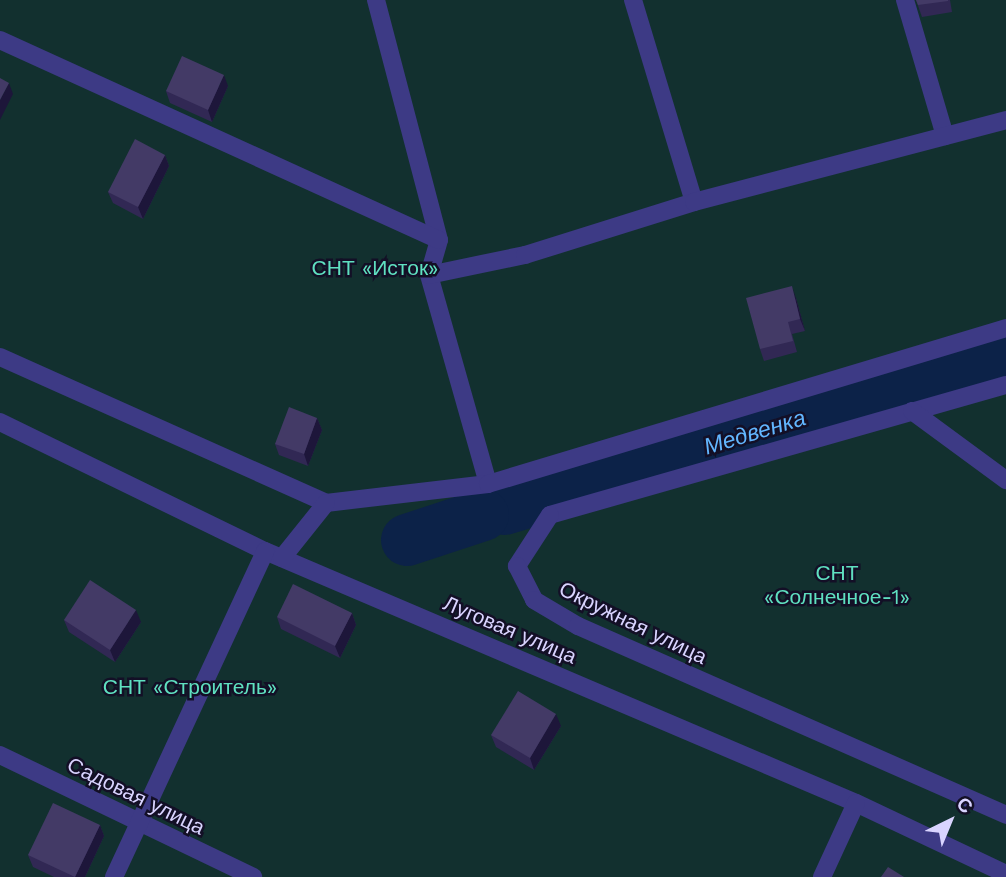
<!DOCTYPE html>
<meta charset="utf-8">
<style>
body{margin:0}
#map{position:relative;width:1006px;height:877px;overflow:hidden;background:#130f26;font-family:"Work Sans",sans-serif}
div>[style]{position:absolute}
.green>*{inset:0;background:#12302f}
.river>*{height:52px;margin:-26px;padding:0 26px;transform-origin:26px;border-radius:26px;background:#0c2248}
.lane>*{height:18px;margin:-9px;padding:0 9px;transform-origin:9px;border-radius:9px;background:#3d3a85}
.street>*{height:18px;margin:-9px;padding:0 9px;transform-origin:9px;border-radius:9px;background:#3d3a85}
.wall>*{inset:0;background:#312854}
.shaded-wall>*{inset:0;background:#1d163a}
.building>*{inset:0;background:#433a66}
span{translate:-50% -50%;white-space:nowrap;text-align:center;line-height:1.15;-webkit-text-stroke:5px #130f26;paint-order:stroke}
.park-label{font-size:21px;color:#5fe0c0}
.street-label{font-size:21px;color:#d9d4ff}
.water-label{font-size:23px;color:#62b6ff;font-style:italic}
.north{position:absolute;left:915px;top:786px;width:70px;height:70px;-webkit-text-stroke:5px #130f26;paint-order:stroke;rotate:43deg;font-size:19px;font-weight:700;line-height:28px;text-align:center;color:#d9d4ff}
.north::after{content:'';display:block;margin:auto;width:24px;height:32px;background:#d9d4ff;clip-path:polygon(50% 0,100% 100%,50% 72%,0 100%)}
</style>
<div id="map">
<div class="green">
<i style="clip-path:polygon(0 0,1006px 0,1006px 877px,0 877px)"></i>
</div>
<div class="river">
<i style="left:504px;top:509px;width:524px;rotate:-16.74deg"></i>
<i style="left:407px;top:540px;width:80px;rotate:-18.2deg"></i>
</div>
<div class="lane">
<i style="left:376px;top:0;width:248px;rotate:75.3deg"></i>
<i style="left:439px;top:240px;width:36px;rotate:106deg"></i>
<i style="left:429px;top:275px;width:217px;rotate:74.2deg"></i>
<i style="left:633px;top:0;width:211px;rotate:73.2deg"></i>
<i style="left:905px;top:0;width:142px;rotate:73.6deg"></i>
<i style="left:0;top:40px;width:482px;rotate:24.5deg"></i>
<i style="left:429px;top:275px;width:98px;rotate:-11.8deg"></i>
<i style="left:525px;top:255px;width:177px;rotate:-17.4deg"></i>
<i style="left:694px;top:202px;width:323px;rotate:-14.7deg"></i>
<i style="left:0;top:422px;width:295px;rotate:26deg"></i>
<i style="left:265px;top:551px;width:642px;rotate:23.09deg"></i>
<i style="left:856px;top:803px;width:166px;rotate:25.3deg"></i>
<i style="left:0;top:755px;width:281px;rotate:25.7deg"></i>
<i style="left:114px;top:877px;width:359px;rotate:-65.1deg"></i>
<i style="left:822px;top:877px;width:81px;rotate:-65.3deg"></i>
</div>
<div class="street">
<i style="left:0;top:357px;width:357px;rotate:24.1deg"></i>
<i style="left:326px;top:503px;width:163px;rotate:-6.7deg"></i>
<i style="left:488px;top:484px;width:541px;rotate:-16.76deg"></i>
<i style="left:1006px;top:385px;width:474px;rotate:164.1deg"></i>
<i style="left:550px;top:515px;width:61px;rotate:122.9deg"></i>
<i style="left:517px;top:566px;width:38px;rotate:63deg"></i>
<i style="left:534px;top:600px;width:51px;rotate:30.6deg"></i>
<i style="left:578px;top:626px;width:468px;rotate:23.8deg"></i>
<i style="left:912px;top:411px;width:117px;rotate:36.3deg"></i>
<i style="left:282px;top:558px;width:70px;rotate:-51.3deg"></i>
</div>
<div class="wall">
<i style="clip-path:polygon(916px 0,950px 0,952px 12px,922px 17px)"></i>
<i style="clip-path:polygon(228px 86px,212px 122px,170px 103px,166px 91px)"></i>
<i style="clip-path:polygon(165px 155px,169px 166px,143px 219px,113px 203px,108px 192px)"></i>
<i style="clip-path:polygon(796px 298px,805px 331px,792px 334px,797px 352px,764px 361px,760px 349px)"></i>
<i style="clip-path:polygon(317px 418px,322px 430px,308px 466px,279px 455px,275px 444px)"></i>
<i style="clip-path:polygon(352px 613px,356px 625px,340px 658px,281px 629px,277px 617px)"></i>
<i style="clip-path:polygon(64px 620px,141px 622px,115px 662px,69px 632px)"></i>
<i style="clip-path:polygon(561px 726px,534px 770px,496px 747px,491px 735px)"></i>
<i style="clip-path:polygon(100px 825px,104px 836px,85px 877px,54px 877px,33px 867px,28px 855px)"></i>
</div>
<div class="shaded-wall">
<i style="clip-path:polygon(224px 75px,228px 86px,212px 122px,208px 110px)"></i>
<i style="clip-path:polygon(9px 83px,13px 94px,0 120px,0 100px)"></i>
<i style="clip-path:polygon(165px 155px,169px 166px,143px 219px,138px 207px)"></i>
<i style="clip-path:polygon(792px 286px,796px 298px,805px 331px,800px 319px)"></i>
<i style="clip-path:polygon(317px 418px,322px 430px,308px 466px,304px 454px)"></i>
<i style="clip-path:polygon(136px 610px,141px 622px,115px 662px,110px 650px)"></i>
<i style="clip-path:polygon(352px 613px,356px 625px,340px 658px,335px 646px)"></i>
<i style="clip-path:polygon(556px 714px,561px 726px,534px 770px,530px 758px)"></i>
<i style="clip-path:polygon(100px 825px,104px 836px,85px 877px,75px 877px)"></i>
</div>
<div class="building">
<i style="clip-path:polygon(916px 0,948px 0,948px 1px,918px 5px)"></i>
<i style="clip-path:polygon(182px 56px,224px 75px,208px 110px,166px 91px)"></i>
<i style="clip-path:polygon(0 78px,9px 83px,0 100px)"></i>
<i style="clip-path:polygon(135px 139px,165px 155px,138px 207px,108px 192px)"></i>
<i style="clip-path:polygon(792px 286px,800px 319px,788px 322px,793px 341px,760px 349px,746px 298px)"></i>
<i style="clip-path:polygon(289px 407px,317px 418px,304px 454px,275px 444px)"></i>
<i style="clip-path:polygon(90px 580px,136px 610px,110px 650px,64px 620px)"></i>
<i style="clip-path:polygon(293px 584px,352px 613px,335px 646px,277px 617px)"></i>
<i style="clip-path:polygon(518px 691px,556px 714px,530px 758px,491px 735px)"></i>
<i style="clip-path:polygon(53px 803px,100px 825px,75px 877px,28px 855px)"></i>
<i style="clip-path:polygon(888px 867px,904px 877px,881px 877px)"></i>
</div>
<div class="park-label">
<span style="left:375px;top:268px">СНТ «Исток»</span>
<span style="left:837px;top:585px">СНТ<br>«Солнечное-1»</span>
<span style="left:190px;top:687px">СНТ «Строитель»</span>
</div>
<div class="street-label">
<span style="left:633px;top:623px;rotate:26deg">Окружная улица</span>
<span style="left:510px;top:630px;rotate:23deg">Луговая улица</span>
<span style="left:136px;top:796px;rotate:26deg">Садовая улица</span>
</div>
<div class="water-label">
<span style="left:755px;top:433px;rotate:-17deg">Медвенка</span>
</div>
<div class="north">С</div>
</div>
